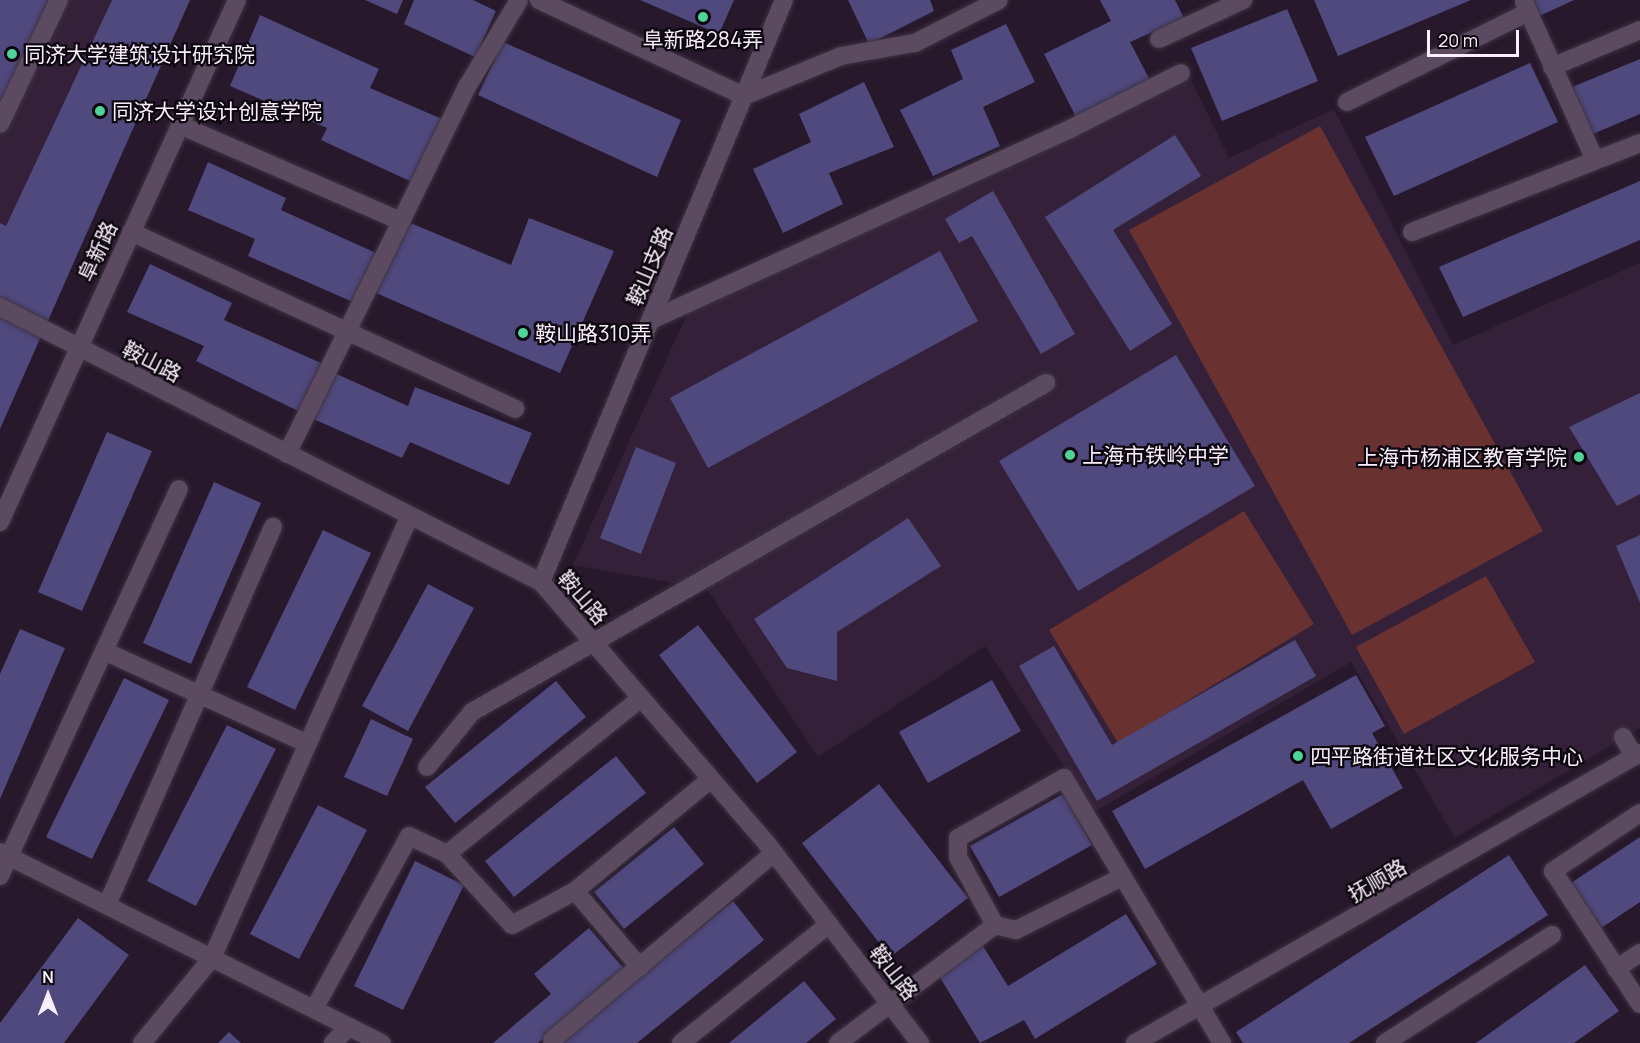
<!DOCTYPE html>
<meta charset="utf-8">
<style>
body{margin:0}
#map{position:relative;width:1640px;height:1043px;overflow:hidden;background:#27182b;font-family:Manrope,"Noto Sans SC",sans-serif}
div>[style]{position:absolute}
.built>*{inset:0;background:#342139}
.green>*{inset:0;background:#6a3131}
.building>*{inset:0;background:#4f497e}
.roads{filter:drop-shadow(0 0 2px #3e3342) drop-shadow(0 0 2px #3e3342)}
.minor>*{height:18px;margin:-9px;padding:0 9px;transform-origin:9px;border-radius:9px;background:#5b4a60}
.dots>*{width:16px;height:16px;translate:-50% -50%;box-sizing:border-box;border:3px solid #0c060e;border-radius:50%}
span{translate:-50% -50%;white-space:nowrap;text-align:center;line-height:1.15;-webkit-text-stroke:4.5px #0c060e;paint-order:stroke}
.poi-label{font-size:21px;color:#f9effc}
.left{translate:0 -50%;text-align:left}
.right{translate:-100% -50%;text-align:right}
.street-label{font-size:21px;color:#f9effc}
.north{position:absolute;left:18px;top:965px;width:60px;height:60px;-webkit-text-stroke:4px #0c060e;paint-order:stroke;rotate:0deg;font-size:16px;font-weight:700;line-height:24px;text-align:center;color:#f9effc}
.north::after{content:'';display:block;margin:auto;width:21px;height:27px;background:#f9effc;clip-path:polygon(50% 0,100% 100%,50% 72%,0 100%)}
.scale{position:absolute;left:1427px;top:30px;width:92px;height:27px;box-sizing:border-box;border:3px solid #f9effc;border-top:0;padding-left:8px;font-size:18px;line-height:21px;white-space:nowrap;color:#f9effc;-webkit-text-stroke:4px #0c060e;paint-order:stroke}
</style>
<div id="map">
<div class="built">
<i style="clip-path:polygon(0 0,112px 0,6px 226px,0 223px)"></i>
<i style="clip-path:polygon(1189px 76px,1229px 158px,1334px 109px,1453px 345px,1640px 263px,1640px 728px,1455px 838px,1351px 662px,1094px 812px,985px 646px,818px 757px,707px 589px,573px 565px,688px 312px)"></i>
</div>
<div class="green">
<i style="clip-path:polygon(1320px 126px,1543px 531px,1352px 635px,1129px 230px)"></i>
<i style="clip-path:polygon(1244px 511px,1314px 624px,1118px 743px,1049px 630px)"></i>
<i style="clip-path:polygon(1486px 576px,1535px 662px,1404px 734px,1356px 647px)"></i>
</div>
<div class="building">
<i style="clip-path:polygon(0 0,49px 0,0 108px)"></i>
<i style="clip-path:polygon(112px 0,190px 0,0 429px,0 223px,6px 226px)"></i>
<i style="clip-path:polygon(365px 0,403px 0,397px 14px)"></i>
<i style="clip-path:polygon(414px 0,473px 0,496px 11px,475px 57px,404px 24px)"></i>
<i style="clip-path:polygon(640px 0,734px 0,719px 34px)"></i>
<i style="clip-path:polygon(848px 0,930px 0,934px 11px,869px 44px)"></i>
<i style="clip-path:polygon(1100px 0,1175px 0,1184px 18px,1130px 42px,1152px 84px,1078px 121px,1044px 54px,1111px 21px)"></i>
<i style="clip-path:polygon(1314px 0,1471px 0,1338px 56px)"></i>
<i style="clip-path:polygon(1526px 0,1574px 0,1535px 18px)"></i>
<i style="clip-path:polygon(1287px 9px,1318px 81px,1222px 121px,1191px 48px)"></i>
<i style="clip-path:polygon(260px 15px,379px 69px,370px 88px,442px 119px,414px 183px,321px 140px,327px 128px,230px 86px)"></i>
<i style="clip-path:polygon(1006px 24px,1035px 82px,983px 107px,1000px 146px,933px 176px,900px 110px,963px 79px,951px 50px)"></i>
<i style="clip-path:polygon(503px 42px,681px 120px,657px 177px,478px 95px)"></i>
<i style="clip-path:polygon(1640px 59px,1640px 114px,1588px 136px,1565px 90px)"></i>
<i style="clip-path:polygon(1530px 63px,1558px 122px,1394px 196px,1365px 137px)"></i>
<i style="clip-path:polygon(864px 82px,894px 147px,829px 173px,843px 204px,783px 233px,753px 169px,811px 142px,799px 114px)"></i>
<i style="clip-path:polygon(1175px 135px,1201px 176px,1113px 230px,1172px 324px,1130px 351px,1045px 217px)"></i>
<i style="clip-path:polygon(208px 162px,286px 198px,281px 210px,376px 253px,353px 302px,248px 256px,255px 239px,188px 210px)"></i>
<i style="clip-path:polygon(1640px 181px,1640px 240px,1463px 317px,1439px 267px)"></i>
<i style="clip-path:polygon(993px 191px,1075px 334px,1041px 354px,972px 236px,959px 243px,945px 219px)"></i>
<i style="clip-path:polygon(529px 218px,614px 251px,560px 373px,376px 293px,408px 222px,511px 265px)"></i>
<i style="clip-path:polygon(940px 251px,978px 321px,708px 468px,670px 398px)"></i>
<i style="clip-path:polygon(150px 264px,232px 303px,224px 320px,321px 363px,298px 411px,196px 361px,204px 346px,127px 312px)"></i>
<i style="clip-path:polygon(1176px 355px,1255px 486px,1078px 591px,999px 461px)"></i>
<i style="clip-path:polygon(332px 372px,408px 406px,415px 387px,532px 433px,509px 485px,410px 442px,402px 458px,311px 418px)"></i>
<i style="clip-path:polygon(1640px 393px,1640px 494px,1617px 506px,1569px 427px)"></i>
<i style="clip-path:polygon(107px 432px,152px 451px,82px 611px,38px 592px)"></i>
<i style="clip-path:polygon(636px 447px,676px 463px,641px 554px,600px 538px)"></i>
<i style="clip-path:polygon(214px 482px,261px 503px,191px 664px,143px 643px)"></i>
<i style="clip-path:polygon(908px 518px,941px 566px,837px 632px,837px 681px,787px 668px,754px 619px)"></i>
<i style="clip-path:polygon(323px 530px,371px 553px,295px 710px,247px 687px)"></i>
<i style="clip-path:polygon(1640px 535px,1640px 603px,1616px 546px)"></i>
<i style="clip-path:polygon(428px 584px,474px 608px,408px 731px,362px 706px)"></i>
<i style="clip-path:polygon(698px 625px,797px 752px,757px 783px,659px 655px)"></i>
<i style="clip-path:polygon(20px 629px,65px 648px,0 799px,0 674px)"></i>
<i style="clip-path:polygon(1295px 640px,1316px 676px,1097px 801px,1019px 666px,1054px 646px,1112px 745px)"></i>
<i style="clip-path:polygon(1356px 675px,1385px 726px,1372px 733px,1403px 788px,1331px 829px,1303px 780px,1145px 869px,1112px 811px)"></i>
<i style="clip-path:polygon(124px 678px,169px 700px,92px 859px,46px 837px)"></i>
<i style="clip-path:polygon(992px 680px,1021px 731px,928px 783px,899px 732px)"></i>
<i style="clip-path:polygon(556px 681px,586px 717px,455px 823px,425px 787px)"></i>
<i style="clip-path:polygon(371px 719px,413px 739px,387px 796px,344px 777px)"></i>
<i style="clip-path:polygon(227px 725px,276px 749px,196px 906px,147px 881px)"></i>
<i style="clip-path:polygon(616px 756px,646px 793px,514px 897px,485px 861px)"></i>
<i style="clip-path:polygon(879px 784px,968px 898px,890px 957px,802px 843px)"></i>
<i style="clip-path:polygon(1063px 794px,1092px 845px,999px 897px,970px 846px)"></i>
<i style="clip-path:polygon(318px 805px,367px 830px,299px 959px,250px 934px)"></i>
<i style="clip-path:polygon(674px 827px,704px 864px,624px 929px,594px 892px)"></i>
<i style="clip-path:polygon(1640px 837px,1640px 902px,1601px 928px,1571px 883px)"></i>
<i style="clip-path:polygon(1509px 855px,1548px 915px,1349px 1043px,1243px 1043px,1236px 1032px)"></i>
<i style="clip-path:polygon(415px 861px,464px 885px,403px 1010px,354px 986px)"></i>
<i style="clip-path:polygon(733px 901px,764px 940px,637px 1043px,559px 1043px)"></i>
<i style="clip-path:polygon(1126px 914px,1157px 964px,1035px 1039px,1024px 1020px,980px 1043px,936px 971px,981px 943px,1008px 986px)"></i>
<i style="clip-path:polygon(78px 918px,129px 955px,64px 1043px,0 1043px,0 1023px)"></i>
<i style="clip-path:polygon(589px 928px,625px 970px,538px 1043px,493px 1043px,551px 994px,534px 974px)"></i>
<i style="clip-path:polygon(1585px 965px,1619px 1011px,1574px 1043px,1476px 1043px)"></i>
<i style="clip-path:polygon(804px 981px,836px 1019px,806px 1043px,729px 1043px)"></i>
<i style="clip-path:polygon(229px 1032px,241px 1043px,218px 1043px)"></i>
</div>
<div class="roads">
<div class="minor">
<i style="left:539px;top:0;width:226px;rotate:25.1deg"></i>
<i style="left:744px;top:96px;width:105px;rotate:-22.4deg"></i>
<i style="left:841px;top:56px;width:75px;rotate:-10deg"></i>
<i style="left:915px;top:43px;width:94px;rotate:-27.1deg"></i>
<i style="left:1524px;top:2px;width:173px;rotate:65.8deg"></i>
<i style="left:1159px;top:39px;width:93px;rotate:-24.9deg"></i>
<i style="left:1552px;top:67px;width:95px;rotate:-22.8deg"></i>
<i style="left:1347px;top:102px;width:202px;rotate:-26.4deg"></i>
<i style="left:0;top:124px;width:137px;rotate:-64.6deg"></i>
<i style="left:180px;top:125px;width:239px;rotate:23.5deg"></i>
<i style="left:131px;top:232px;width:423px;rotate:24.7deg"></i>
<i style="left:1412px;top:232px;width:245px;rotate:-21.3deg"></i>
<i style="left:0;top:307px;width:607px;rotate:26.95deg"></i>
<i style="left:541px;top:582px;width:347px;rotate:49.2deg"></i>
<i style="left:768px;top:845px;width:250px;rotate:52.5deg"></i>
<i style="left:651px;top:320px;width:463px;rotate:-24.5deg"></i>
<i style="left:1072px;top:128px;width:122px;rotate:-26.8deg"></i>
<i style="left:287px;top:454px;width:409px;rotate:-63.9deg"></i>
<i style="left:467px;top:87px;width:101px;rotate:-59.1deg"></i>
<i style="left:0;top:522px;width:573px;rotate:-65.58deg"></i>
<i style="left:541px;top:582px;width:631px;rotate:-67.34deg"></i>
<i style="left:104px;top:651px;width:224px;rotate:24.5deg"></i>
<i style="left:1623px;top:737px;width:22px;rotate:60deg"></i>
<i style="left:427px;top:767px;width:71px;rotate:-50.7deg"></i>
<i style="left:472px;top:712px;width:662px;rotate:-29.82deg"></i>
<i style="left:1640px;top:813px;width:105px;rotate:146.3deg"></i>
<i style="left:1553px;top:871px;width:159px;rotate:56.8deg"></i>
<i style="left:0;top:852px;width:427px;rotate:26.6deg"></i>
<i style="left:447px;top:854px;width:249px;rotate:-38.8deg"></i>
<i style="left:0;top:876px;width:426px;rotate:-65.2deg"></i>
<i style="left:1122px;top:877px;width:119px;rotate:153.4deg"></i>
<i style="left:1016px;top:930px;width:22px;rotate:-167deg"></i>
<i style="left:995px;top:925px;width:77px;rotate:-118.6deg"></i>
<i style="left:958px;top:857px;width:19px;rotate:-90deg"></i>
<i style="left:958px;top:838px;width:122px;rotate:-29.5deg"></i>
<i style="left:1064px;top:778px;width:309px;rotate:59.2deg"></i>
<i style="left:575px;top:891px;width:100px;rotate:49.5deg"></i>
<i style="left:107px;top:905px;width:413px;rotate:-66.3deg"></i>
<i style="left:1616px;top:969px;width:29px;rotate:-34deg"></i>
<i style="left:314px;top:1009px;width:197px;rotate:-61.2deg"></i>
<i style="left:409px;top:836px;width:42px;rotate:25.3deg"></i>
<i style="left:447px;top:854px;width:96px;rotate:47.5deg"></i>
<i style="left:512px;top:925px;width:72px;rotate:-28.4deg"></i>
<i style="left:575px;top:891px;width:176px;rotate:-39.5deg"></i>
<i style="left:552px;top:1040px;width:290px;rotate:-40.1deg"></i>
<i style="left:142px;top:1043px;width:110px;rotate:-50.5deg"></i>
<i style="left:212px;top:958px;width:484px;rotate:-65.9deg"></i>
<i style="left:333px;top:1043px;width:23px;rotate:-45deg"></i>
<i style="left:681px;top:1043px;width:190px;rotate:-38.8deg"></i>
<i style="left:838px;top:1043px;width:196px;rotate:-36.9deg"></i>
<i style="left:1135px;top:1043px;width:582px;rotate:-29.87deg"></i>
<i style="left:1385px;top:1043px;width:199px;rotate:-32.9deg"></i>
</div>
</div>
<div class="dots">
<i style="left:703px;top:17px;background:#4fd398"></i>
<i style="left:12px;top:54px;background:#4fd398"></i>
<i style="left:100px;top:111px;background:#4fd398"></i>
<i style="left:523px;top:333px;background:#4fd398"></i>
<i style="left:1070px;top:455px;background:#4fd398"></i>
<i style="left:1579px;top:457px;background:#4fd398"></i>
<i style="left:1298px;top:756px;background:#4fd398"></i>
</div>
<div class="poi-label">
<span style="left:703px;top:39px">阜新路284弄</span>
<span class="left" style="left:24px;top:54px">同济大学建筑设计研究院</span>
<span class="left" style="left:112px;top:111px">同济大学设计创意学院</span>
<span class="left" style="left:535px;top:333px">鞍山路310弄</span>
<span class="left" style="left:1082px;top:455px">上海市铁岭中学</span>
<span class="right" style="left:1567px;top:457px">上海市杨浦区教育学院</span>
<span class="left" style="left:1310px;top:756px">四平路街道社区文化服务中心</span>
</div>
<div class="street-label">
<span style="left:97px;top:251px;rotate:-65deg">阜新路</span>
<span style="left:649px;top:266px;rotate:-67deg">鞍山支路</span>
<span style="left:152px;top:361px;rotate:27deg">鞍山路</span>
<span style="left:583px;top:597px;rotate:49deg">鞍山路</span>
<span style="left:1377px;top:880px;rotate:-30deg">抚顺路</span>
<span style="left:894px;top:972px;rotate:52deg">鞍山路</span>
</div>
<div class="north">N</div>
<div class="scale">20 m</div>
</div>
